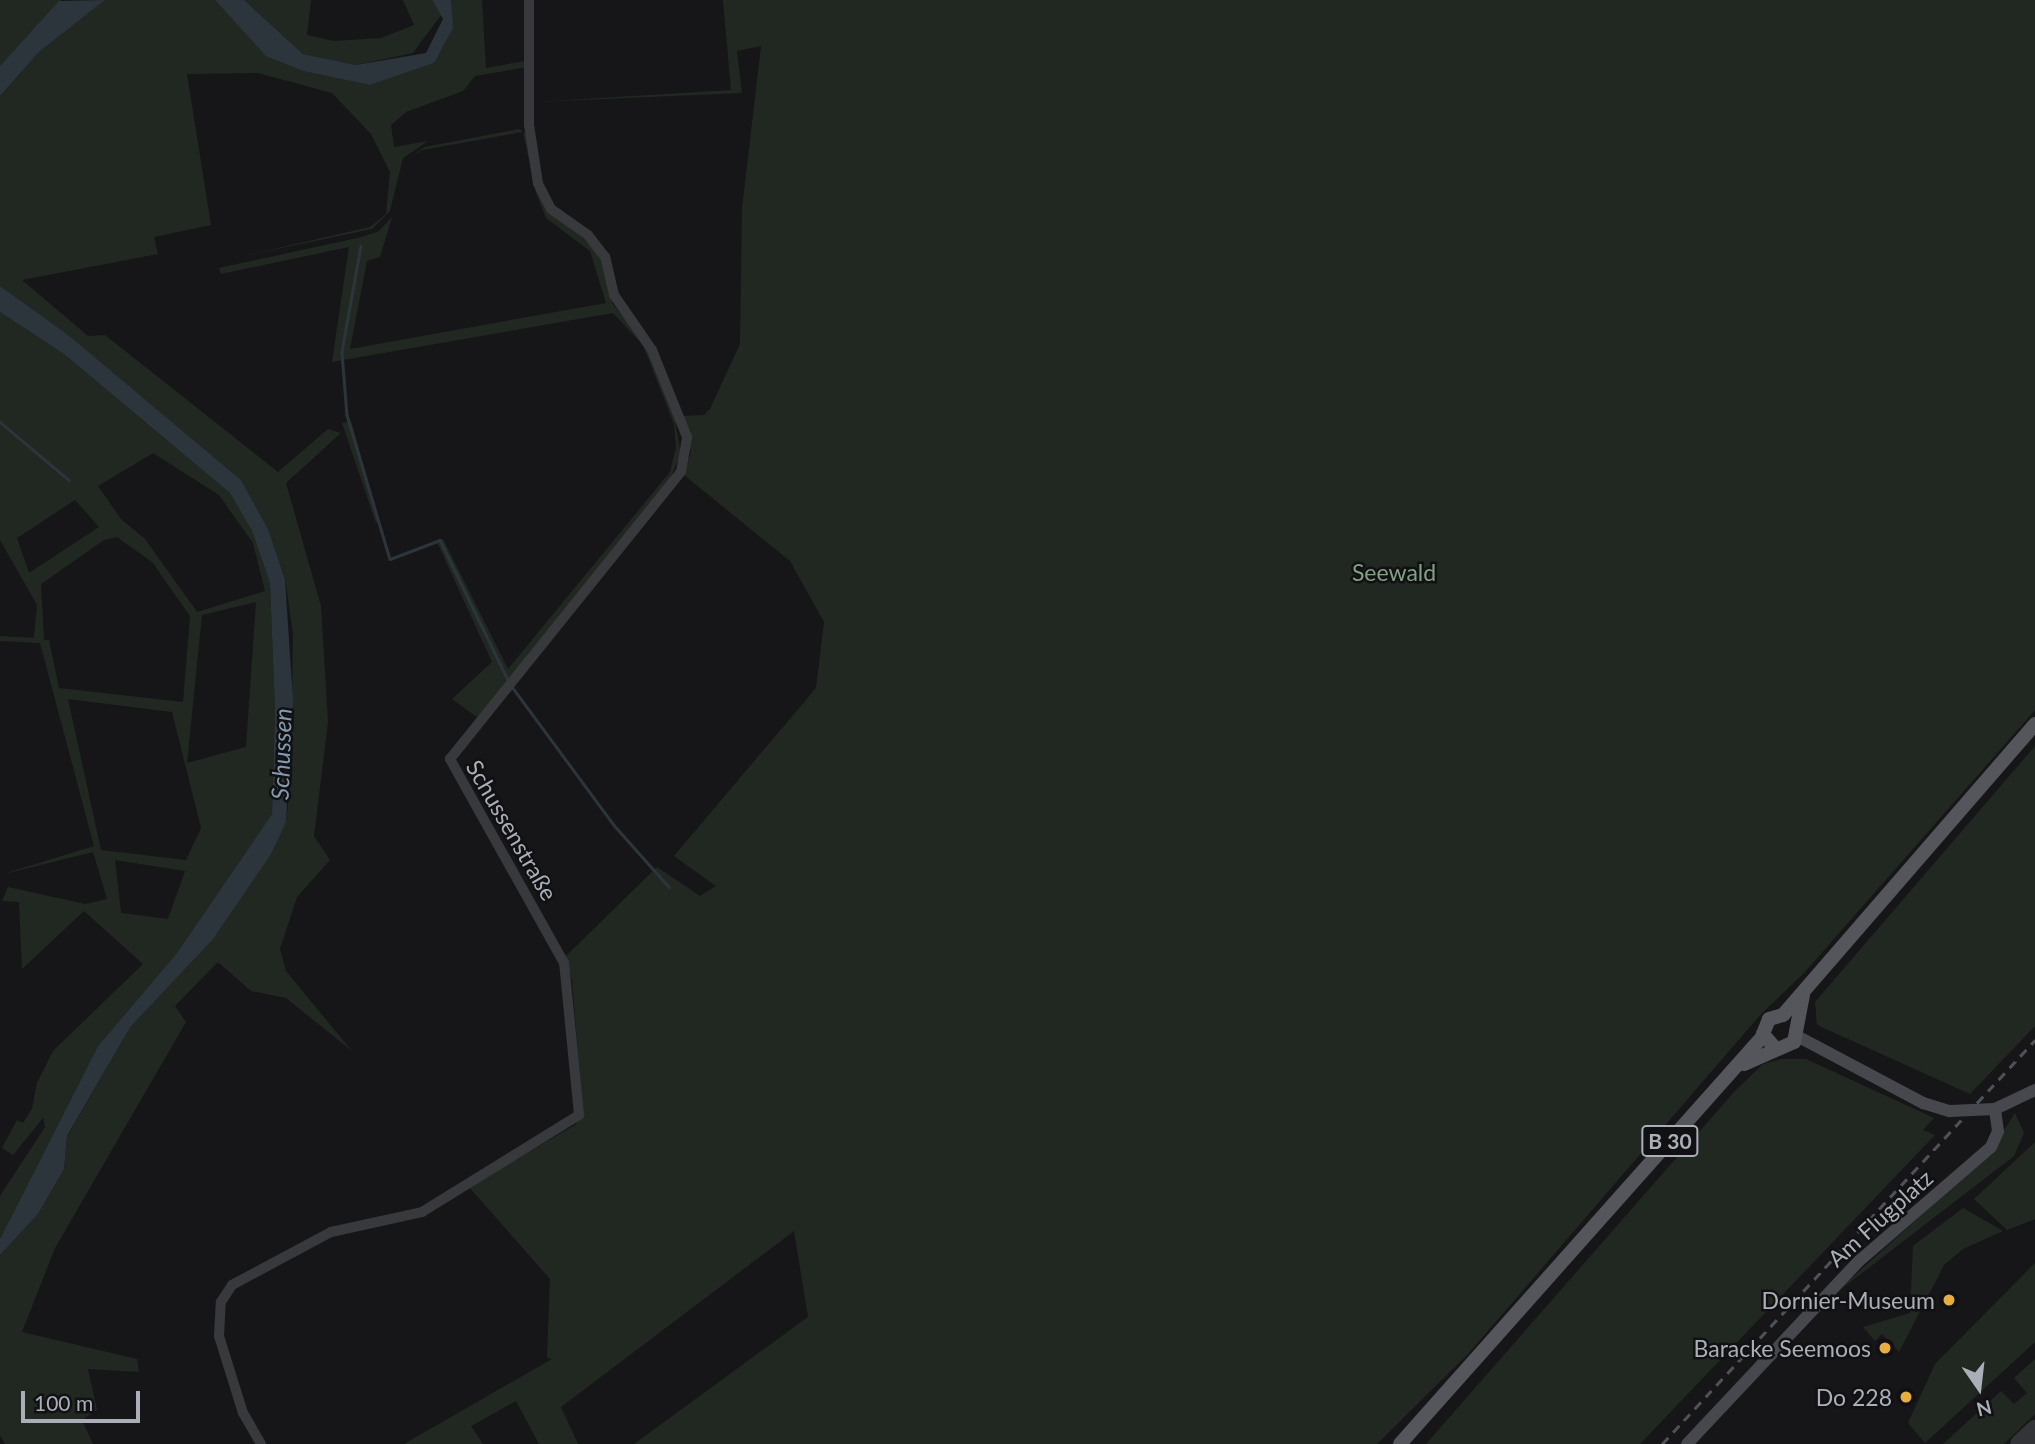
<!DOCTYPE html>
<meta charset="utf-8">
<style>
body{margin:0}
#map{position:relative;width:2035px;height:1444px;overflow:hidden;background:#161618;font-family:Lato,sans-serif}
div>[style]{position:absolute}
.green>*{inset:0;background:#212822}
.water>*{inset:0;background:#2d353c}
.stream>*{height:2.5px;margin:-1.25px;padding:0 1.25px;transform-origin:1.25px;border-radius:1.25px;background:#2d353c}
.taxiway>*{height:21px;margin:-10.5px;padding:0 10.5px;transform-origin:10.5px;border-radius:10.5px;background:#323437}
.street>*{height:10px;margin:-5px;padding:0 5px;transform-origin:5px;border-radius:5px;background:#38393d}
.secondary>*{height:12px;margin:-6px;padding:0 6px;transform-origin:6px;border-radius:6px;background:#46484d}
.primary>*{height:14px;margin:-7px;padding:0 7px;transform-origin:7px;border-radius:7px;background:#54565c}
.rail>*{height:2.5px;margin-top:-1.25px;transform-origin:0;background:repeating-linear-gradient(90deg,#4f5156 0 9px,transparent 0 16px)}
.secondary-bridge>*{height:12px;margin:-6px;padding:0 6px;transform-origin:6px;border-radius:6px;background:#46484d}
.dots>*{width:19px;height:19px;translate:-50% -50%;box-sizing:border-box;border:4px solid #111113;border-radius:50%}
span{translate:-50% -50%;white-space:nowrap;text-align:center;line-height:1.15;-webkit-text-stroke:5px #111113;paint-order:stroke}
.shield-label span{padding:2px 5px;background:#111113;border:2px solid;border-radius:5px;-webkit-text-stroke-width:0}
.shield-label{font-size:21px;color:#a9aeb7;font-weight:700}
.park-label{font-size:23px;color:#81a183}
.street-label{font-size:23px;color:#a9aeb7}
.poi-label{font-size:23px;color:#a9aeb7}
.right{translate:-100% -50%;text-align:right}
.water-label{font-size:24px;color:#829bb1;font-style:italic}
.north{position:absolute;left:1944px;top:1353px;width:70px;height:70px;-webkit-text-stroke:5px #111113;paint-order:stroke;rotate:166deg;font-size:19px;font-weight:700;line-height:28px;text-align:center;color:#a9aeb7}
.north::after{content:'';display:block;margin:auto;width:24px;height:32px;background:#a9aeb7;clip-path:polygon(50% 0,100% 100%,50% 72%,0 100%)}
.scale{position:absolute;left:21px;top:1391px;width:119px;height:32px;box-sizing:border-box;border:4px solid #a9aeb7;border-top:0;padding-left:9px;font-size:21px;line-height:24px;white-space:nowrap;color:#a9aeb7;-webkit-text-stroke:5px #111113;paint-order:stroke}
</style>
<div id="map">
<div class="green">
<i style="clip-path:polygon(0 0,61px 0,0 66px)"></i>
<i style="clip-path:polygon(105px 0,215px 0,267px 56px,303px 71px,370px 85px,434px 63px,451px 0,482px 0,486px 68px,531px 60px,527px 67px,475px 76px,463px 91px,406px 112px,391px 125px,394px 147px,428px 141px,403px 158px,390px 211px,372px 229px,239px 257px,370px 227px,386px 214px,390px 172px,371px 134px,332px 93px,258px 73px,187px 74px,211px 225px,154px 237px,158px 254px,22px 280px,88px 336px,105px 335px,278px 472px,328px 429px,341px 433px,286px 483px,321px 606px,328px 722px,314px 836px,330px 860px,297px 897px,280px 949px,286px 971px,352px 1051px,286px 998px,251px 991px,218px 962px,175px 1006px,186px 1022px,55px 1248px,22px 1332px,137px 1359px,139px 1372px,88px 1369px,97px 1410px,82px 1420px,93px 1444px,5px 1444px,0 1435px,0 1255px,38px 1214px,64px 1169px,67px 1137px,131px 1026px,286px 822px,291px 778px,293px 634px,285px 578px,268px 529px,241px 480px,68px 336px,0 286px,0 96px,39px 52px)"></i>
<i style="clip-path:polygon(244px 0,311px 0,307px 35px,334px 41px,381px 38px,414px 25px,403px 0,432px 0,441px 15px,413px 53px,356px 65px,303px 54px)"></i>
<i style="clip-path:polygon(723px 0,2035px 0,2035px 710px,1804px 973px,1761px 1014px,1468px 1354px,1377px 1444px,634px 1444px,808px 1317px,794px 1231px,561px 1407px,578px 1444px,539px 1444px,516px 1401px,471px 1426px,483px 1444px,404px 1444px,552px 1359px,547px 1358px,550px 1279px,469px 1187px,575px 1125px,583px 1113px,572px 980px,565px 957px,657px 867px,700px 896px,716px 886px,674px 856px,816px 688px,824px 622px,790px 561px,684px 475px,691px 452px,684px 416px,704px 415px,710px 409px,740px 344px,742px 209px,761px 46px,737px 51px,742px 93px,534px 102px,731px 90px)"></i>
<i style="clip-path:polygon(519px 129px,526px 134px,539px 194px,600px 255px,612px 303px,643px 341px,672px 405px,681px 454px,667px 485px,478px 718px,452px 699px,492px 662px,437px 542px,443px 539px,508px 669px,670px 472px,676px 448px,674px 424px,643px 345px,613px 313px,332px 362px,349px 247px,221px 274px,219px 268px,362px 237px,379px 231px,392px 217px,380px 257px,367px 261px,350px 349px,606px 303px,590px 251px,546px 218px,536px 193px,523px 132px,422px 150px,410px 157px,425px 147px)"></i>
<i style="clip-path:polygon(evenodd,0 312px,64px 354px,230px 493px,252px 531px,270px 583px,275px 711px,272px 814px,177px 953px,98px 1046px,0 1239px,0 1196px,45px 1127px,43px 1118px,13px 1155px,2px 1148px,17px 1120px,23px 1123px,32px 1109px,37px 1083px,53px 1051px,143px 964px,84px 911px,22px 969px,19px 902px,2px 901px,8px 887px,85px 904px,107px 899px,93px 852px,0 875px,94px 846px,40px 643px,0 641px,0 636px,34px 638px,37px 605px,0 540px,0 312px,153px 453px,219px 495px,253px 543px,265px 591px,197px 612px,145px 539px,121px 519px,98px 486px,153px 453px,0 312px,75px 500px,99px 527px,29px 573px,17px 538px,75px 500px,0 312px,117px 537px,152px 562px,190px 616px,183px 702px,59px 688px,49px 640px,44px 640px,41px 584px,104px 540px,117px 537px,0 312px,256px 602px,246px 747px,187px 763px,202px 615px,256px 602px,0 312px,68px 699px,172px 712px,201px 828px,186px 860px,101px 850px,68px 699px,0 312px,115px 860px,185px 871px,168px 919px,121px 913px,115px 860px)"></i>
<i style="clip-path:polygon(351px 421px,380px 522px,376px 523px,342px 423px)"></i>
<i style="clip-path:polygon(2035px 746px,2035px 1026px,1970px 1094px,1817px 1025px,1815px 1002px)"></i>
<i style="clip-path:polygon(1782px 1059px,1806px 1059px,1934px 1118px,1923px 1130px,1935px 1135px,1640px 1444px,1426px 1444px,1734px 1092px,1763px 1064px)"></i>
<i style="clip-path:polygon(2015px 1113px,2024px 1133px,2014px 1156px,1832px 1296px,1989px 1154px)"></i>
<i style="clip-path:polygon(2035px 1142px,2035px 1219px,2007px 1230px,1974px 1199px)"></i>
<i style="clip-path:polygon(1963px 1208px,2003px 1231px,1963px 1249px,1944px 1265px,1899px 1352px,1882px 1334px,1875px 1341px,1863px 1327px,1910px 1313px,1913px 1246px)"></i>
<i style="clip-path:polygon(2035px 1263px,2035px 1342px,1925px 1443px,1908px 1423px,1935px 1364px)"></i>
<i style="clip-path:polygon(2035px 1359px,2035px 1414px,2004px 1444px,1943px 1444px,2001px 1391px,2014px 1404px,2027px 1393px,2014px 1378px)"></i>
</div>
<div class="water">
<i style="clip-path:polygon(105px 0,39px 52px,0 96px,0 66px,59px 1px)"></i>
<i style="clip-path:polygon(215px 0,244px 0,303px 54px,356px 65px,426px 53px,443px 19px,432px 0,451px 0,453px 28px,434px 63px,370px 85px,303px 71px,266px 56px)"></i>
<i style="clip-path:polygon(0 286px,68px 335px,241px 480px,268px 529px,285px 579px,293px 701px,286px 822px,271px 854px,213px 939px,131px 1026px,67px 1136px,64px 1169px,38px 1214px,0 1255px,0 1239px,98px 1046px,177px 953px,272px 814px,275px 711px,270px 583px,252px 531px,230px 493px,64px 354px,0 312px)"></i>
</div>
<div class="stream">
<i style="left:361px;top:246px;width:108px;rotate:100.2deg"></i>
<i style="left:342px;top:352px;width:63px;rotate:85.5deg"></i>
<i style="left:347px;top:415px;width:150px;rotate:73.4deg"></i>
<i style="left:390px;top:559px;width:53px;rotate:-20.8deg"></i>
<i style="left:440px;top:540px;width:158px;rotate:64.1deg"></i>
<i style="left:0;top:422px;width:90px;rotate:40deg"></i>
<i style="left:513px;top:688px;width:170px;rotate:53.6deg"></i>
<i style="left:614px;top:825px;width:83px;rotate:48.4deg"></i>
</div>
<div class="taxiway">
<i style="left:2020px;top:1444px;width:21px;rotate:-43deg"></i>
</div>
<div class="street">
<i style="left:261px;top:1444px;width:36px;rotate:-120deg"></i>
<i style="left:243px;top:1413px;width:81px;rotate:-107.3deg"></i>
<i style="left:219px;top:1336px;width:34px;rotate:-87deg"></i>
<i style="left:221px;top:1302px;width:20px;rotate:-57deg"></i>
<i style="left:232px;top:1285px;width:112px;rotate:-28.2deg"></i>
<i style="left:331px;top:1232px;width:93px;rotate:-12.4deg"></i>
<i style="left:422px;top:1212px;width:185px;rotate:-31.7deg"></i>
<i style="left:579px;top:1115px;width:153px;rotate:-95.6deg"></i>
<i style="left:564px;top:963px;width:234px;rotate:-119.2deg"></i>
<i style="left:450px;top:759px;width:368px;rotate:-51.2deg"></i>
<i style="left:681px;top:472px;width:36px;rotate:-80deg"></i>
<i style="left:687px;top:437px;width:94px;rotate:-111.9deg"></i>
<i style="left:652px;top:350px;width:67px;rotate:-124.6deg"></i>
<i style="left:614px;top:295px;width:39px;rotate:-103deg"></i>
<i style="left:605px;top:257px;width:28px;rotate:-128deg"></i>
<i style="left:588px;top:235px;width:45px;rotate:-144.9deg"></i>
<i style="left:551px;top:209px;width:29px;rotate:-117deg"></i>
<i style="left:538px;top:183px;width:59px;rotate:-98.8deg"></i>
<i style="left:529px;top:125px;width:125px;rotate:-90deg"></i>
</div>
<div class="secondary">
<i style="left:1797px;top:1036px;width:143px;rotate:28deg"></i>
<i style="left:1687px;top:1444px;width:251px;rotate:-46.8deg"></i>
<i style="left:1859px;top:1261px;width:174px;rotate:-40.8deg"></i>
<i style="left:1991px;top:1147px;width:17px;rotate:-66deg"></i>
<i style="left:1998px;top:1131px;width:22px;rotate:-98deg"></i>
<i style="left:1995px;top:1109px;width:44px;rotate:-25.4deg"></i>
</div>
<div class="primary">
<i style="left:1776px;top:1049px;width:20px;rotate:-131deg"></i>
<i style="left:1763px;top:1034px;width:16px;rotate:-68deg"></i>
<i style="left:1769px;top:1019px;width:15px;rotate:-16deg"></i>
<i style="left:1783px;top:1015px;width:385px;rotate:-49.1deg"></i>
<i style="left:1744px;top:1064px;width:55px;rotate:-23.7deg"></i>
<i style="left:1794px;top:1042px;width:48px;rotate:-79.2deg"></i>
<i style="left:1400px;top:1444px;width:546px;rotate:-48.34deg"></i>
</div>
<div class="rail">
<i style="left:1662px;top:1444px;width:550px;rotate:-47.28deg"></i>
</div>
<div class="secondary-bridge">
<i style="left:1923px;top:1103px;width:28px;rotate:17deg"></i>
<i style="left:1950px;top:1111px;width:45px;rotate:-2.5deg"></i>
</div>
<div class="dots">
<i style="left:1949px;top:1300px;background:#e8ad3f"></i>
<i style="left:1885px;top:1348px;background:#e8ad3f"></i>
<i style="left:1906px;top:1397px;background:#e8ad3f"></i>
</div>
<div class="shield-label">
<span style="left:1670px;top:1141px">B 30</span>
</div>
<div class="park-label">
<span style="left:1394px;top:572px">Seewald</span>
</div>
<div class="street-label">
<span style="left:512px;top:830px;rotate:60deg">Schussenstraße</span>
<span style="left:1880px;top:1218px;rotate:-42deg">Am Flugplatz</span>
</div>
<div class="poi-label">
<span class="right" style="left:1935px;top:1300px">Dornier-Museum</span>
<span class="right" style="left:1871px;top:1348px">Baracke Seemoos</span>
<span class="right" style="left:1892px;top:1397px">Do 228</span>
</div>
<div class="water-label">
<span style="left:281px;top:754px;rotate:-88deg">Schussen</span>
</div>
<div class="north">N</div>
<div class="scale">100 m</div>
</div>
